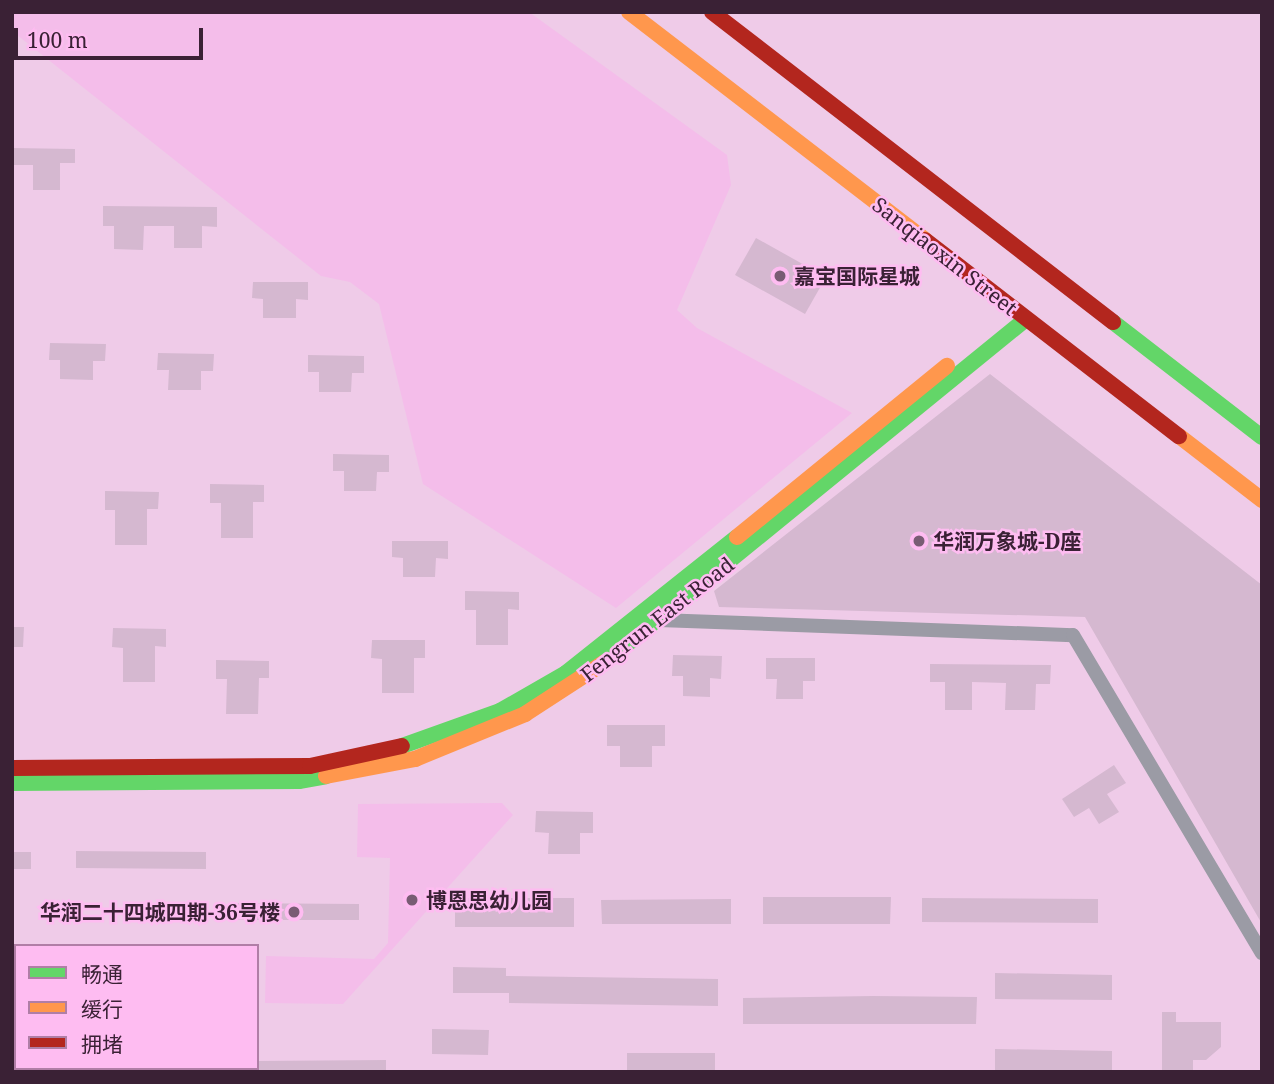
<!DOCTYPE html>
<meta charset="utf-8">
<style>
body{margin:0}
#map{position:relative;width:1274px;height:1084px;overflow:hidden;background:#efcbe8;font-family:"Noto Serif","Noto Sans SC",serif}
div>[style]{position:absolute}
.built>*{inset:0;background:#f4bdea}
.green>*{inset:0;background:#f2a6a6}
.building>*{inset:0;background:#d5b8d0}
.street>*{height:14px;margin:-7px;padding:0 7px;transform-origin:7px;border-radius:7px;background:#9b9ba5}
.fast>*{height:16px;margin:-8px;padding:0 8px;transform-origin:8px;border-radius:8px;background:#63d668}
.slow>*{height:16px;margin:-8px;padding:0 8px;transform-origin:8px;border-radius:8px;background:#ff974d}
.jam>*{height:16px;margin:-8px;padding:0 8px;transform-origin:8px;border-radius:8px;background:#b3261e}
.dots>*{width:19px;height:19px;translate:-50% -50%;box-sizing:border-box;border:4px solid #febcf1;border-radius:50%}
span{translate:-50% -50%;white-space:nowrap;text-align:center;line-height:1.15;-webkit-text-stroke:5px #febcf1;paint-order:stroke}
.street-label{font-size:21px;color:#3a2135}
.poi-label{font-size:21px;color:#3a2135;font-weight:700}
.left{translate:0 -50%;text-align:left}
.right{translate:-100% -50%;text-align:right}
.frame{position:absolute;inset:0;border:14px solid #3a2135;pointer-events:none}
.legend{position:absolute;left:14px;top:944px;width:245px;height:126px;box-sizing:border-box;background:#febcf1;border:2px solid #b07ea6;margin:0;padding:9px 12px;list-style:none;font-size:21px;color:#3a2135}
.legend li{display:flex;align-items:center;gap:14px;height:35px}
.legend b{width:35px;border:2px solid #b07ea6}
.scale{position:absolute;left:14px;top:28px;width:189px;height:32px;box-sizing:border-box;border:4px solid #3a2135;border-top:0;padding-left:9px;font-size:21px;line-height:24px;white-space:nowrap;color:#3a2135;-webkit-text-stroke:5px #febcf1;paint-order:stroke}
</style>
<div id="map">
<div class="built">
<i style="clip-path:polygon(12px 12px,529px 12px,727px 155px,731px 185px,677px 310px,697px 328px,852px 413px,616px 608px,423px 484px,379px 304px,350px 282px,321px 276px,12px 31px)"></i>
<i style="clip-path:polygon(502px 803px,513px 815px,343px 1004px,265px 1003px,266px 956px,374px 959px,388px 943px,390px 858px,357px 857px,358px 804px)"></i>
</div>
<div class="green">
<i style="clip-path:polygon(12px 998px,16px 998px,16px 1052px,12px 1051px)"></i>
<i style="clip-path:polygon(22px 1068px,104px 1068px,22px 1072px)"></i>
</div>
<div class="building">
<i style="clip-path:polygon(12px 148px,75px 149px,75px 163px,60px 163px,60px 190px,33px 190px,33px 165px,12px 165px)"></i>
<i style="clip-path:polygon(103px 206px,217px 207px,217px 227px,202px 226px,202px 248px,174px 248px,174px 226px,144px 226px,143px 250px,114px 249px,114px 226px,103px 226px)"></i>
<i style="clip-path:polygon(756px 238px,826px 277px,805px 314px,735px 275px)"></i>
<i style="clip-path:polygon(253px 282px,308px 282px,308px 300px,296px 299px,296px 318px,263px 318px,263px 299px,252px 298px)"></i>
<i style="clip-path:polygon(50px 343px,106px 344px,105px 361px,93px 361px,93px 380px,60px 379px,60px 360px,49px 360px)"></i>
<i style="clip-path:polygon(158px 353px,214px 354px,213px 371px,201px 371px,201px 390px,168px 390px,169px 370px,157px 370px)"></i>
<i style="clip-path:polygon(308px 355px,364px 356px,364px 373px,352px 373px,351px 392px,319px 392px,319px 372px,308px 372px)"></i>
<i style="clip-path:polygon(990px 374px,1262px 585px,1262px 924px,1085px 617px,719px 607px,714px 591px)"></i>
<i style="clip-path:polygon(333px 454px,389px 455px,389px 472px,377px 472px,376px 491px,344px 491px,344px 471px,333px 471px)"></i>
<i style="clip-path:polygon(210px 484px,264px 485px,264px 502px,253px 502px,253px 538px,221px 538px,221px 503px,210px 503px)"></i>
<i style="clip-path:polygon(105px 491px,159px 492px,158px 509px,147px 509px,147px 545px,115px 545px,115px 510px,105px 510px)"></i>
<i style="clip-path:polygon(392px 541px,448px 541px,448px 559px,436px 558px,435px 577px,403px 577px,403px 558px,392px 557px)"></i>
<i style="clip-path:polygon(465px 591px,519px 592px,519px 610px,508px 609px,508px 645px,476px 645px,476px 610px,465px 610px)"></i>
<i style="clip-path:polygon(12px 627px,24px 627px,23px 647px,12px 647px)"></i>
<i style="clip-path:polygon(113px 628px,166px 629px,166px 647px,155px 646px,155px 682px,123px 682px,123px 648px,112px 647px)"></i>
<i style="clip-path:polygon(372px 640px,425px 640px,425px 658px,414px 658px,414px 693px,382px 693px,382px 659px,371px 658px)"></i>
<i style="clip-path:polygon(673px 655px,722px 656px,721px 679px,710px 678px,710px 697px,683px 696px,683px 676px,672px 676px)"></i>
<i style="clip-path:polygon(766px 658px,815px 658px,815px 681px,803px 681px,803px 699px,776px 699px,777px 679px,766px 679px)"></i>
<i style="clip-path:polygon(216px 660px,269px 661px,269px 678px,259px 678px,258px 714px,226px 714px,227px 679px,216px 679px)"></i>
<i style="clip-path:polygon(930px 664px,1051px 665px,1050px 684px,1036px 684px,1035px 710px,1005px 710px,1006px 683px,972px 682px,972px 710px,945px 710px,945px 682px,930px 682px)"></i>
<i style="clip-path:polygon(607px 725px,665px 725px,665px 746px,652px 746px,652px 767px,620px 767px,620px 746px,607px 746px)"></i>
<i style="clip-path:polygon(1114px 765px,1126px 783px,1107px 794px,1119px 812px,1099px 824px,1089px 808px,1074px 817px,1062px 799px)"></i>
<i style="clip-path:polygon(536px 811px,593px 812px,593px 833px,580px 833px,580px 854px,548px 854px,549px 833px,535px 832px)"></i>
<i style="clip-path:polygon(76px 851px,206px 852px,206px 869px,76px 868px)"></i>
<i style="clip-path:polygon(12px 852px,31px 852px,31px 869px,12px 869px)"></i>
<i style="clip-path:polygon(763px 897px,891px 897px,890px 924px,763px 924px)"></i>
<i style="clip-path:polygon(455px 898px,574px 898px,574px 927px,455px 927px)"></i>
<i style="clip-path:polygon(922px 898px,1098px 899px,1098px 923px,922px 922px)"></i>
<i style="clip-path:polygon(731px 899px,731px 924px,602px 924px,601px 900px)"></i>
<i style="clip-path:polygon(229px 903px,359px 904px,359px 920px,229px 920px)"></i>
<i style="clip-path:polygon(453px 967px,506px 968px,506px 976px,718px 979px,718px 1006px,509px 1003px,509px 993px,453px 993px)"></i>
<i style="clip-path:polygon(995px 973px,1112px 975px,1112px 1000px,995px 999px)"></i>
<i style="clip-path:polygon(873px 996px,977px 997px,976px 1024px,743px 1024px,743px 998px)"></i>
<i style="clip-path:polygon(1162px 1012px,1176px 1012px,1176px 1022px,1221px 1022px,1221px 1047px,1206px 1060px,1193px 1060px,1193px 1070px,1162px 1070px)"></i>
<i style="clip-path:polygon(432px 1029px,489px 1030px,488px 1055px,432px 1054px)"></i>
<i style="clip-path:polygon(995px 1049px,1112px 1051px,1112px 1072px,995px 1072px)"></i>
<i style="clip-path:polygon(627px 1053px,715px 1053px,715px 1072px,627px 1072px)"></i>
<i style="clip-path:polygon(386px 1060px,386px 1072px,257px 1072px,257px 1061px)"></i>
</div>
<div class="street">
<i style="left:659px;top:620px;width:414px;rotate:2.1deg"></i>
<i style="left:1073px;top:635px;width:370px;rotate:59.3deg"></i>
</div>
<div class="fast">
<i style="left:1113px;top:322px;width:188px;rotate:37.7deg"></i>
<i style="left:605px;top:662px;width:543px;rotate:-39.17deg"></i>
<i style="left:402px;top:746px;width:104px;rotate:-19.7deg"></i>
<i style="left:500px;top:711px;width:76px;rotate:-29.9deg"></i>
<i style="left:566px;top:673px;width:218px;rotate:-38.5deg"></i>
<i style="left:12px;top:783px;width:287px;rotate:-0.4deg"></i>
<i style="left:299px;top:781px;width:27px;rotate:-10deg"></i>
</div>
<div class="slow">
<i style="left:629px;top:12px;width:374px;rotate:37.6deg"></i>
<i style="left:1179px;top:436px;width:105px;rotate:37.6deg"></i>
<i style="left:737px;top:537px;width:271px;rotate:-39.2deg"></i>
<i style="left:326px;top:776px;width:91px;rotate:-10.8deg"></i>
<i style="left:415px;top:759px;width:119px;rotate:-22.2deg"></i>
<i style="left:525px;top:714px;width:95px;rotate:-33deg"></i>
</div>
<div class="jam">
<i style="left:712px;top:12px;width:507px;rotate:37.71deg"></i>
<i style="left:925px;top:240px;width:321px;rotate:37.7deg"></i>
<i style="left:12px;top:768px;width:298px;rotate:-0.4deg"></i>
<i style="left:310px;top:766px;width:94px;rotate:-12.3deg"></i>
</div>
<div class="dots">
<i style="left:780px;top:276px;background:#795c74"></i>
<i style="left:919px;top:541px;background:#795c74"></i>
<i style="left:412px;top:900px;background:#795c74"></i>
<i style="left:294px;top:912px;background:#795c74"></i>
</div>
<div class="street-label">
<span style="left:945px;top:256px;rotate:38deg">Sanqiaoxin Street</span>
<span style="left:657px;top:619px;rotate:-38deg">Fengrun East Road</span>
</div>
<div class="poi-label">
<span class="left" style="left:794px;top:276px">嘉宝国际星城</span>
<span class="left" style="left:933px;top:541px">华润万象城-D座</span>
<span class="left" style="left:426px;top:900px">博恩思幼儿园</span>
<span class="right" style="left:280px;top:912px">华润二十四城四期-36号楼</span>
</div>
<div class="frame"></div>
<ul class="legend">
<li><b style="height:9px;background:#63d668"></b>畅通</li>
<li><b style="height:9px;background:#ff974d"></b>缓行</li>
<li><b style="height:9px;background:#b3261e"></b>拥堵</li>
</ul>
<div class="scale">100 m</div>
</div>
